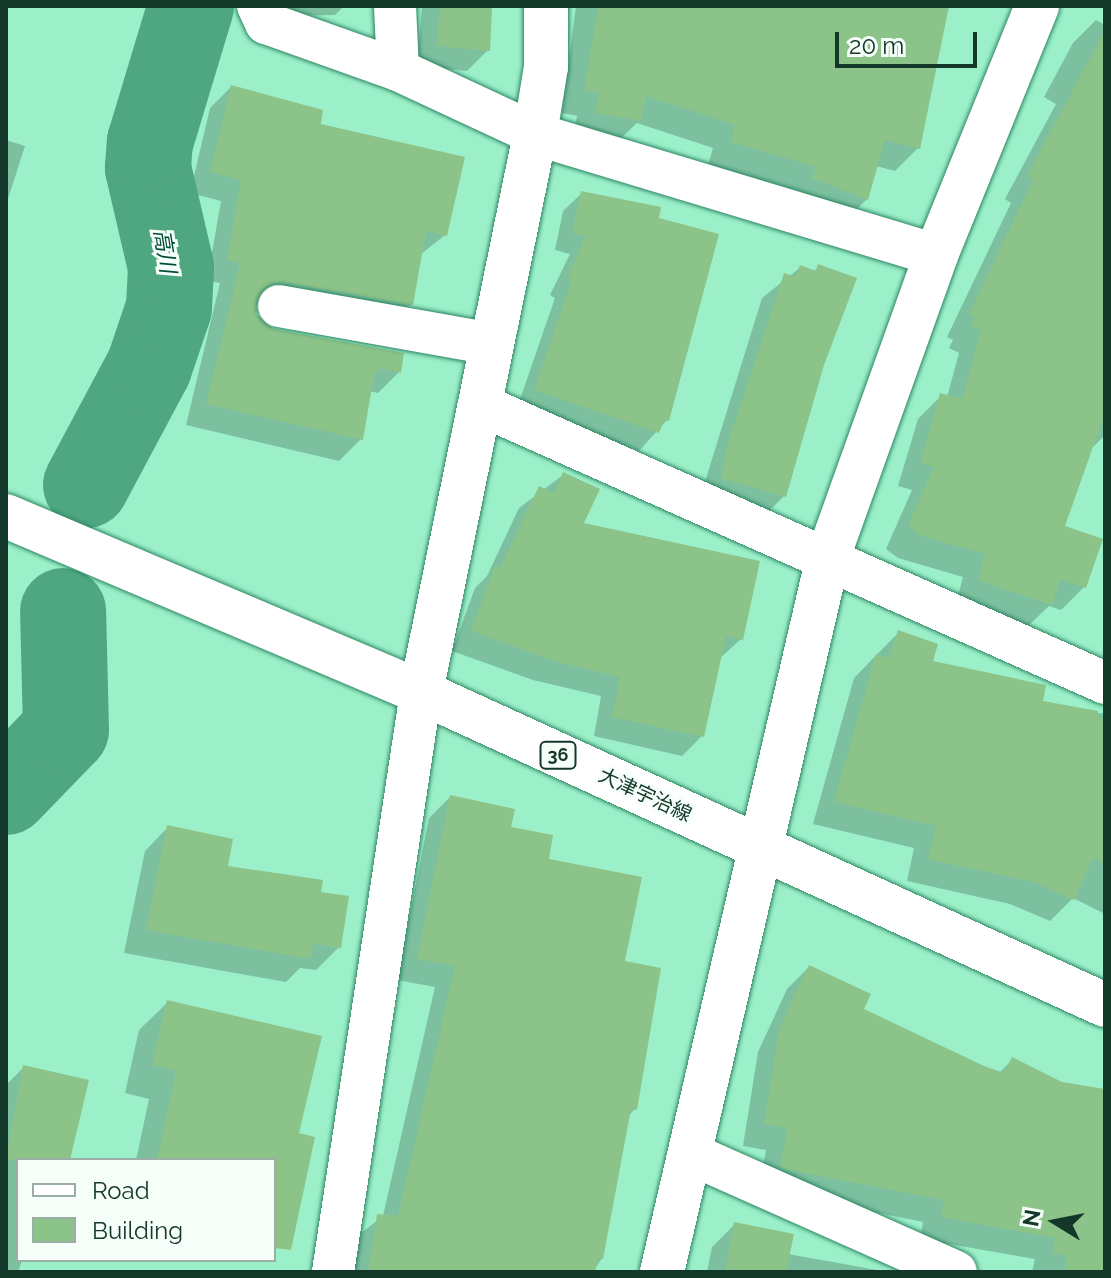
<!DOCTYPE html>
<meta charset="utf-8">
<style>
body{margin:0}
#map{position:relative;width:1111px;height:1278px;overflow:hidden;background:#9bf0c9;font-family:Raleway,"Noto Sans JP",sans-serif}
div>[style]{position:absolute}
.shadow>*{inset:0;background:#0003}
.river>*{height:86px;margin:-43px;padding:0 43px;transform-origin:43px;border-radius:43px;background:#4fa782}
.building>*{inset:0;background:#8cc389}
.roads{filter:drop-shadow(0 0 2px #2e8663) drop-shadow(0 0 2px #2e8663)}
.street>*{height:42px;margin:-21px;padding:0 21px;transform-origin:21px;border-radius:21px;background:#fff}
.secondary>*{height:44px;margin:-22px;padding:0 22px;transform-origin:22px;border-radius:22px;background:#fff}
.primary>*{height:44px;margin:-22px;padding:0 22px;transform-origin:22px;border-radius:22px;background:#fff}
span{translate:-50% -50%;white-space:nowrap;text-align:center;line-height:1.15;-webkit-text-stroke:6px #f6fefa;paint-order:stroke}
.shield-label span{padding:2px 6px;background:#f6fefa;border:2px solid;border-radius:6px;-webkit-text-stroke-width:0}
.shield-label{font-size:18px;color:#133728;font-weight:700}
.street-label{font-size:20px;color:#133728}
.water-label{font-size:22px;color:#004b32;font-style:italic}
.frame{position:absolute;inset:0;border:8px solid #133728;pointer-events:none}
.legend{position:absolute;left:16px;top:1158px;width:260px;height:104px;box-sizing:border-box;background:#f6fefa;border:2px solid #9baea6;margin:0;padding:10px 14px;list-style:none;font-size:24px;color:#133728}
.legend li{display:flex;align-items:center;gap:16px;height:40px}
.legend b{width:40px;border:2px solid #9baea6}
.north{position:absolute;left:1015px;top:1182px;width:80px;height:80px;-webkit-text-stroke:6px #f6fefa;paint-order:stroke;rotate:280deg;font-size:22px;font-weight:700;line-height:32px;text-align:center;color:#133728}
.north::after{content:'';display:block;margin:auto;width:28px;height:36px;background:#133728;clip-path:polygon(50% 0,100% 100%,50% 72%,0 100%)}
.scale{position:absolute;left:835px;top:32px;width:142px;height:36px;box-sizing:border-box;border:4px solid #133728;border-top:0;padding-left:10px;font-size:24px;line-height:28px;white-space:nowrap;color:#133728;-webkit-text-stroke:6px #f6fefa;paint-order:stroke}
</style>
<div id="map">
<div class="shadow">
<i style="clip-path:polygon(268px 6px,344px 6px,335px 15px,268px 16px)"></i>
<i style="clip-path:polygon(422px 6px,490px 6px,488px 50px,467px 71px,417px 66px)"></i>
<i style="clip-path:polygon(576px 6px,947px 6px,918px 148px,895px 171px,876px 166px,867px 199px,844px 222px,791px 201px,795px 190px,708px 165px,713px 148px,637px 123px,616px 143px,573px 136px,577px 116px,562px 113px)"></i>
<i style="clip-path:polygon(1096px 20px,1105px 25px,1105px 435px,1090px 450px,1062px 528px,1084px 587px,1061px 610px,1049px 606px,1027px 627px,956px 603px,963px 577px,898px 558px,886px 549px,912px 490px,898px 486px,918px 419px,941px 396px,947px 397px,959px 353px,949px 348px,953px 340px,947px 337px,1011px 203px,1005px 199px,1056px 104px,1044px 97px,1073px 43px)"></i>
<i style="clip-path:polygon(231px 87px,319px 126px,445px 235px,420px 255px,411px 304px,390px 326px,256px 305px,254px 314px,273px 331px,399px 372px,378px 393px,369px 391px,361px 439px,339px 461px,186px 425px,220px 283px,207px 281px,221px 201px,190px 193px,210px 108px)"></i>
<i style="clip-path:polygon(6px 140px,25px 146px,6px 205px)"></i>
<i style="clip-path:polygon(582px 193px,657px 220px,667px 420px,639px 451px,517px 408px,555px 298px,550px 295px,570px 254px,555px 250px,563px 211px)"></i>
<i style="clip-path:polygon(801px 267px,813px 272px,818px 267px,822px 364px,784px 496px,761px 519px,699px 501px,762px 298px)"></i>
<i style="clip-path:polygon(563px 475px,582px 525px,741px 639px,719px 659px,702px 736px,682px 756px,594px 736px,601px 696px,533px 680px,452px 651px,475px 588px,487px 576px,519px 508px)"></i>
<i style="clip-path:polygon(898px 633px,930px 662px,1040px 703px,1105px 714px,1105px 914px,1073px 898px,1050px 921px,1010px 904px,907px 881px,914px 848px,813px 824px,854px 678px)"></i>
<i style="clip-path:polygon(450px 797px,508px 828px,547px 861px,623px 963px,635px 1109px,628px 1116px,602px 1258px,593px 1272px,351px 1272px,356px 1237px,383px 1216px,435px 987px,397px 980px,429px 818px)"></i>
<i style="clip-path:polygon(168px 827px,225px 867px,318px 893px,339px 947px,316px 970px,300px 968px,286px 982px,124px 953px,145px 851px)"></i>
<i style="clip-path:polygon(809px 967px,861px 1010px,999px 1073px,1012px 1060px,1061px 1084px,1105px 1092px,1105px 1272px,1032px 1272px,1035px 1259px,920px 1239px,923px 1222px,759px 1189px,766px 1150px,743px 1146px,758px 1052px,787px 989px)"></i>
<i style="clip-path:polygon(168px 1002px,297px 1135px,274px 1226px,274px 1160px,136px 1160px,149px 1099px,125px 1093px,139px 1030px)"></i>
<i style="clip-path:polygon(24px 1067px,68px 1160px,18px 1160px,22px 1260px,18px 1272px,6px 1272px,6px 1085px)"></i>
<i style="clip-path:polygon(735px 1224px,788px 1254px,888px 1272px,707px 1272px,712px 1247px)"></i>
</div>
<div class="river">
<i style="left:86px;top:485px;width:134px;rotate:-61.9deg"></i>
<i style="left:149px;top:367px;width:62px;rotate:-71.3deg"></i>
<i style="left:169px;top:308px;width:41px;rotate:-87.2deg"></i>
<i style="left:171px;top:267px;width:102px;rotate:-103.1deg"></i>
<i style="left:148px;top:168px;width:26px;rotate:-86deg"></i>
<i style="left:150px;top:142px;width:142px;rotate:-73.2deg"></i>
<i style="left:6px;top:792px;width:86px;rotate:-45.9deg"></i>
<i style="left:66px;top:730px;width:119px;rotate:-91.4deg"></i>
</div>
<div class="building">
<i style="clip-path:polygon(440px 6px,492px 8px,490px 51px,437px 46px)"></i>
<i style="clip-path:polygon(598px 6px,949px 6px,920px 149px,885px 140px,868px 200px,812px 178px,817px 167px,730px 142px,735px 125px,646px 96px,641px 121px,595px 113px,599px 93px,584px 90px)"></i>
<i style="clip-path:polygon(1105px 30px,1105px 413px,1065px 526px,1103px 539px,1086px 588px,1060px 579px,1052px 605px,978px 580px,985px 554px,921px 536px,908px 525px,934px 467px,920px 463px,940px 393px,962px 399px,981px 330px,971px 325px,975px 316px,969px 314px,1033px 180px,1027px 176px)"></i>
<i style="clip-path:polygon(231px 85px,323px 110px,321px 124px,465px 157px,447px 236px,426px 231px,413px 305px,283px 282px,270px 284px,256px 301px,257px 315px,274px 329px,404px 353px,401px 373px,380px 368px,374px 375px,363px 440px,206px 404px,240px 263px,227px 260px,241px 180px,210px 172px)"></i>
<i style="clip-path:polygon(581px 191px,661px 207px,659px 218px,719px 234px,669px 421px,664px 420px,659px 433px,534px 390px,572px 279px,567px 277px,586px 236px,572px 233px)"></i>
<i style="clip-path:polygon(818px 264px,857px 278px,824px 365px,786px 497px,721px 478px,728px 443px,784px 273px,796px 277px,800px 265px,816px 271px)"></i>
<i style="clip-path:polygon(563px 472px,600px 489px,584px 523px,760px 561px,743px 640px,726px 636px,704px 737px,612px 717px,620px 677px,554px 661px,471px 631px,495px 566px,500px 568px,539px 486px,554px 493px)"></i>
<i style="clip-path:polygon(898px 630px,938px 644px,933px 661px,1046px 685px,1043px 701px,1098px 711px,1097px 718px,1105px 719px,1105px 864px,1093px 858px,1074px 900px,1033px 882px,928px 859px,936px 826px,834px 802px,876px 654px,889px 658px)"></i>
<i style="clip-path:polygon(450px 795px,515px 809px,511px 827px,553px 835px,549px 859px,642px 877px,625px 961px,661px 968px,637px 1110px,631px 1109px,603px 1259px,598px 1258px,595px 1272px,368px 1272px,377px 1214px,398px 1216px,455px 966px,417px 959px)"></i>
<i style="clip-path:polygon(167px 825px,233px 839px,228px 866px,323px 880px,321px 892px,349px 896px,341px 948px,313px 944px,311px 959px,146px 930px)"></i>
<i style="clip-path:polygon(809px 965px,871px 994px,864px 1009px,984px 1066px,1004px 1073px,1012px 1057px,1062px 1082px,1105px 1089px,1105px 1272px,1064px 1272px,1067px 1256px,1052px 1253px,1055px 1238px,941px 1217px,944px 1200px,780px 1168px,787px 1128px,764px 1124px,779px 1029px)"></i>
<i style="clip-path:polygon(167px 1000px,322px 1036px,299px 1133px,315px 1137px,291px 1250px,274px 1248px,274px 1160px,157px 1160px,176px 1071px,152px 1065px)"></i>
<i style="clip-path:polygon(23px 1065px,89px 1080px,70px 1160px,6px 1160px)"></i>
<i style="clip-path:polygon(734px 1222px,794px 1234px,786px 1272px,725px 1272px)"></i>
</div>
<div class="roads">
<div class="street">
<i style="left:258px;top:6px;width:19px;rotate:65deg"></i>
<i style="left:266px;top:23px;width:140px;rotate:19.6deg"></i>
<i style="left:398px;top:70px;width:151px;rotate:25deg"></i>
<i style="left:535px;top:134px;width:419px;rotate:16.8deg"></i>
<i style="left:395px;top:6px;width:64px;rotate:87.3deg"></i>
<i style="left:279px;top:306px;width:217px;rotate:10.1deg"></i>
<i style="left:481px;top:405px;width:683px;rotate:24.01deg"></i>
<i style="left:691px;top:1154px;width:290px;rotate:24deg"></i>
<i style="left:333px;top:1272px;width:587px;rotate:-81.37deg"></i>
</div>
<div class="secondary">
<i style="left:421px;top:692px;width:570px;rotate:-78.45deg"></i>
<i style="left:535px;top:134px;width:68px;rotate:-80.7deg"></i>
<i style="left:546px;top:67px;width:61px;rotate:-90deg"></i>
<i style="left:662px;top:1272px;width:734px;rotate:-76.93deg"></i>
<i style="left:828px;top:557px;width:321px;rotate:-70.3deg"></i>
<i style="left:936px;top:255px;width:269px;rotate:-67.9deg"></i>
</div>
<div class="primary">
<i style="left:6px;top:516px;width:451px;rotate:23deg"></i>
<i style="left:421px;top:692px;width:752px;rotate:24.59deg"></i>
</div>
</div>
<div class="shield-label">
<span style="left:558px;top:755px">36</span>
</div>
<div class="street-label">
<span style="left:645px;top:795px;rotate:25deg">大津宇治線</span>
</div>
<div class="water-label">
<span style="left:165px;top:251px;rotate:81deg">高川</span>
</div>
<div class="frame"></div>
<ul class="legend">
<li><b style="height:10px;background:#fff"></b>Road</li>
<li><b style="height:22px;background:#8cc389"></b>Building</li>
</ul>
<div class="north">N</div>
<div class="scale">20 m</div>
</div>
